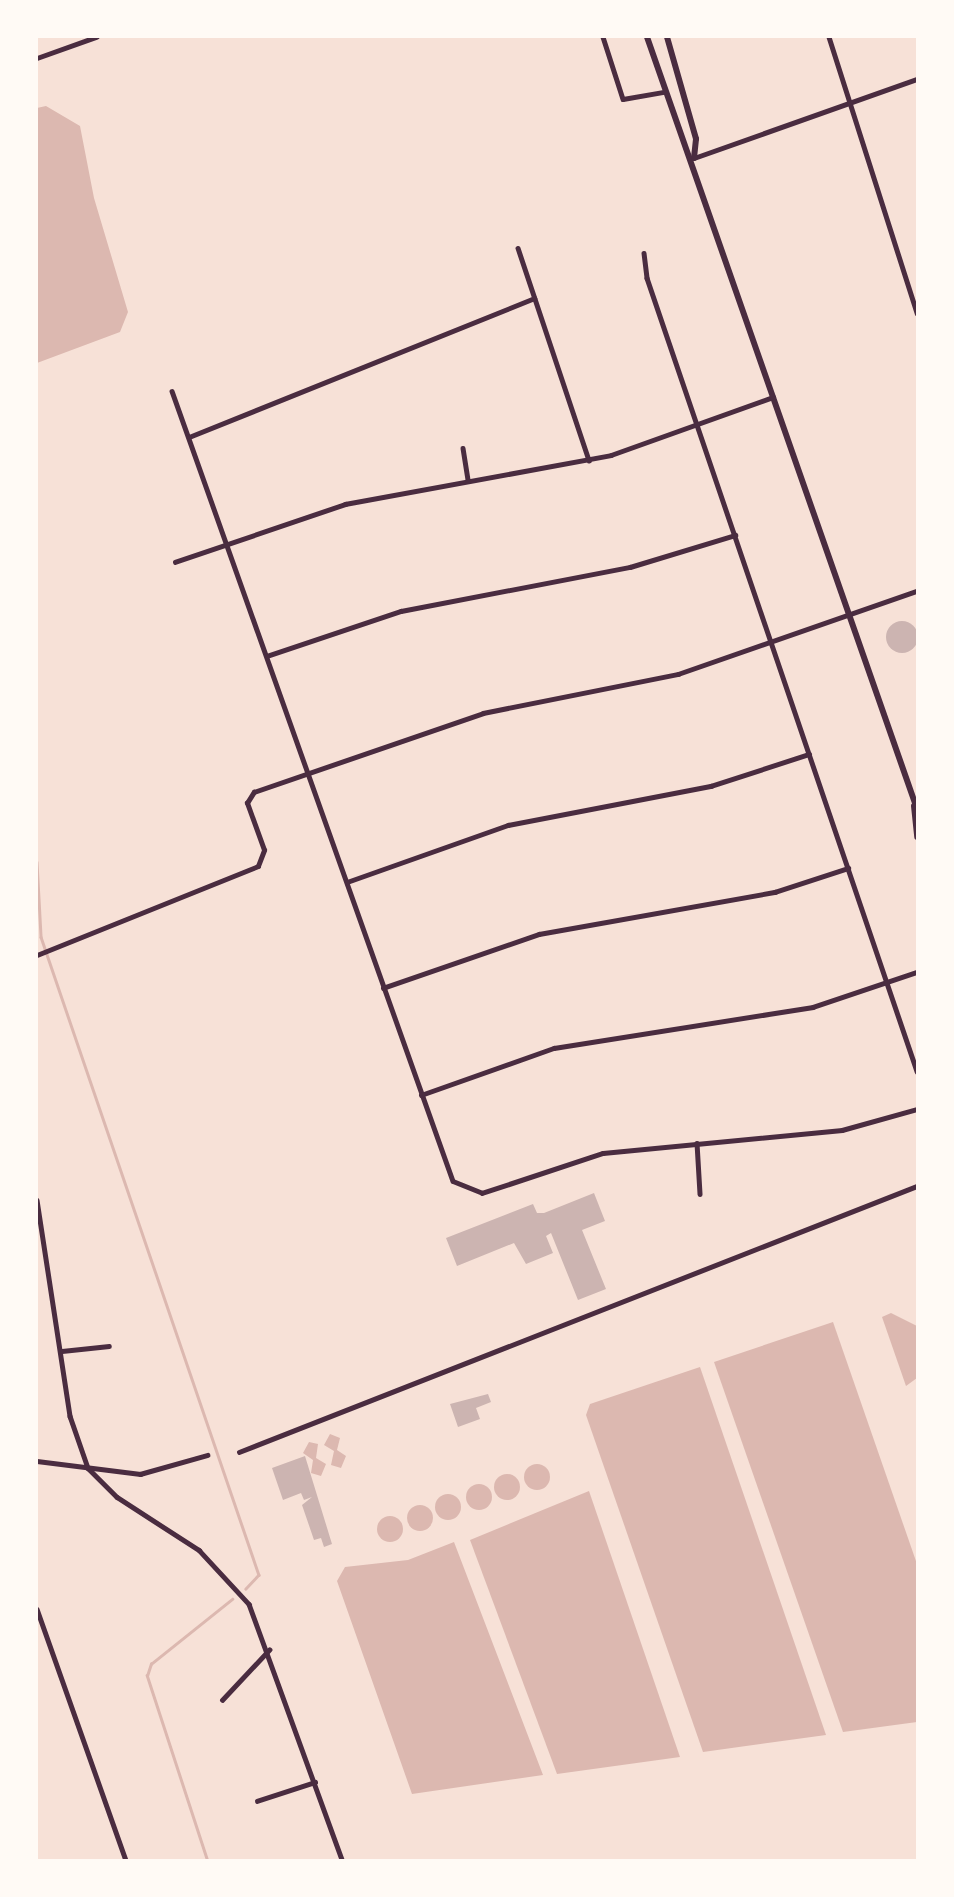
<!DOCTYPE html>
<style>
body{margin:0}
#map{position:relative;width:954px;height:1897px;overflow:hidden;background:#f7e1d7;font-family:"Open Sans",sans-serif}
div>[style]{position:absolute}
.water>*{inset:0;background:#dcb8b0}
.round{border-radius:50%}
.stream>*{height:2.5px;margin:-1.25px;padding:0 1.25px;transform-origin:1.25px;border-radius:1.25px;background:#dcb8b0}
.building>*{inset:0;background:#ccb4b1}
.minor>*{height:4.5px;margin:-2.25px;padding:0 2.25px;transform-origin:2.25px;border-radius:2.25px;background:#4a2c40}
.secondary>*{height:6px;margin:-3px;padding:0 3px;transform-origin:3px;border-radius:3px;background:#4a2c40}
span{translate:-50% -50%;white-space:nowrap;text-align:center;line-height:1.15;-webkit-text-stroke:7px #fffaf5;paint-order:stroke}
.frame{position:absolute;inset:0;border:38px solid #fffaf5;pointer-events:none}
</style>
<div id="map">
<div class="water">
<i style="clip-path:polygon(46px 106px,80px 126px,94px 198px,128px 312px,120px 332px,37px 363px,37px 108px)"></i>
<i style="clip-path:polygon(891px 1313px,917px 1326px,917px 1378px,906px 1386px,882px 1317px)"></i>
<i style="clip-path:polygon(833px 1322px,917px 1564px,917px 1722px,843px 1732px,714px 1362px)"></i>
<i style="clip-path:polygon(700px 1367px,826px 1735px,703px 1752px,586px 1415px,590px 1404px)"></i>
<i style="clip-path:polygon(330px 1434px,340px 1438px,337px 1450px,346px 1456px,341px 1468px,331px 1465px,334px 1451px,324px 1445px)"></i>
<i style="clip-path:polygon(309px 1442px,318px 1444px,316px 1458px,326px 1464px,321px 1476px,311px 1473px,313px 1460px,303px 1453px)"></i>
<i class="round" style="left:524px;top:1464px;width:26px;height:26px"></i>
<i class="round" style="left:494px;top:1474px;width:26px;height:26px"></i>
<i class="round" style="left:466px;top:1484px;width:26px;height:26px"></i>
<i style="clip-path:polygon(589px 1491px,680px 1757px,557px 1774px,470px 1540px)"></i>
<i class="round" style="left:435px;top:1494px;width:26px;height:26px"></i>
<i class="round" style="left:407px;top:1505px;width:26px;height:26px"></i>
<i class="round" style="left:377px;top:1516px;width:26px;height:26px"></i>
<i style="clip-path:polygon(454px 1542px,543px 1775px,412px 1794px,337px 1581px,345px 1567px,408px 1560px)"></i>
</div>
<div class="stream">
<i style="left:37px;top:862px;width:75px;rotate:86.9deg"></i>
<i style="left:41px;top:937px;width:674px;rotate:71.14deg"></i>
<i style="left:259px;top:1575px;width:19px;rotate:133deg"></i>
<i style="left:207px;top:1860px;width:194px;rotate:-108.1deg"></i>
<i style="left:147px;top:1676px;width:13px;rotate:-72deg"></i>
<i style="left:151px;top:1664px;width:104px;rotate:-38.7deg"></i>
</div>
<div class="building">
<i class="round" style="left:886px;top:621px;width:32px;height:32px"></i>
<i style="clip-path:polygon(594px 1193px,605px 1221px,582px 1230px,606px 1289px,578px 1300px,551px 1233px,546px 1236px,553px 1253px,526px 1264px,514px 1243px,457px 1266px,446px 1238px,533px 1204px,537px 1213px,544px 1213px)"></i>
<i style="clip-path:polygon(488px 1394px,491px 1402px,476px 1408px,480px 1419px,458px 1427px,450px 1404px)"></i>
<i style="clip-path:polygon(305px 1456px,332px 1544px,324px 1547px,321px 1538px,314px 1540px,302px 1505px,312px 1497px,304px 1500px,301px 1493px,283px 1500px,272px 1468px)"></i>
</div>
<div class="minor">
<i style="left:603px;top:37px;width:65px;rotate:72.1deg"></i>
<i style="left:623px;top:99px;width:41px;rotate:-9.9deg"></i>
<i style="left:829px;top:37px;width:290px;rotate:72.3deg"></i>
<i style="left:37px;top:58px;width:63px;rotate:-19.6deg"></i>
<i style="left:694px;top:158px;width:237px;rotate:-19.5deg"></i>
<i style="left:518px;top:248px;width:224px;rotate:71.5deg"></i>
<i style="left:644px;top:253px;width:25px;rotate:83deg"></i>
<i style="left:647px;top:278px;width:838px;rotate:71.2deg"></i>
<i style="left:172px;top:391px;width:838px;rotate:70.42deg"></i>
<i style="left:453px;top:1181px;width:31px;rotate:22deg"></i>
<i style="left:482px;top:1193px;width:127px;rotate:-18.3deg"></i>
<i style="left:603px;top:1153px;width:240px;rotate:-5.5deg"></i>
<i style="left:842px;top:1130px;width:78px;rotate:-15.6deg"></i>
<i style="left:189px;top:437px;width:372px;rotate:-21.9deg"></i>
<i style="left:463px;top:448px;width:33px;rotate:81deg"></i>
<i style="left:175px;top:562px;width:180px;rotate:-18.8deg"></i>
<i style="left:345px;top:504px;width:270px;rotate:-10.4deg"></i>
<i style="left:611px;top:455px;width:172px;rotate:-19.7deg"></i>
<i style="left:267px;top:656px;width:141px;rotate:-18.6deg"></i>
<i style="left:401px;top:611px;width:233px;rotate:-10.9deg"></i>
<i style="left:630px;top:567px;width:110px;rotate:-16.9deg"></i>
<i style="left:347px;top:882px;width:171px;rotate:-19.5deg"></i>
<i style="left:508px;top:825px;width:207px;rotate:-10.9deg"></i>
<i style="left:711px;top:786px;width:103px;rotate:-18.1deg"></i>
<i style="left:37px;top:955px;width:238px;rotate:-21.9deg"></i>
<i style="left:258px;top:866px;width:17px;rotate:-69deg"></i>
<i style="left:264px;top:850px;width:50px;rotate:-109.9deg"></i>
<i style="left:247px;top:803px;width:13px;rotate:-58deg"></i>
<i style="left:254px;top:792px;width:242px;rotate:-19deg"></i>
<i style="left:483px;top:713px;width:199px;rotate:-11.3deg"></i>
<i style="left:678px;top:674px;width:253px;rotate:-19.2deg"></i>
<i style="left:383px;top:988px;width:165px;rotate:-19.1deg"></i>
<i style="left:539px;top:934px;width:240px;rotate:-10.1deg"></i>
<i style="left:775px;top:892px;width:77px;rotate:-18.2deg"></i>
<i style="left:421px;top:1095px;width:141px;rotate:-19.5deg"></i>
<i style="left:554px;top:1048px;width:262px;rotate:-9deg"></i>
<i style="left:813px;top:1007px;width:110px;rotate:-18.6deg"></i>
<i style="left:697px;top:1143px;width:51px;rotate:86.6deg"></i>
<i style="left:37px;top:1200px;width:219px;rotate:81.3deg"></i>
<i style="left:70px;top:1416px;width:55px;rotate:70.9deg"></i>
<i style="left:88px;top:1468px;width:41px;rotate:45deg"></i>
<i style="left:117px;top:1497px;width:98px;rotate:32.9deg"></i>
<i style="left:199px;top:1550px;width:74px;rotate:47.2deg"></i>
<i style="left:249px;top:1604px;width:272px;rotate:70deg"></i>
<i style="left:62px;top:1351px;width:47px;rotate:-6.1deg"></i>
<i style="left:239px;top:1452px;width:728px;rotate:-21.42deg"></i>
<i style="left:37px;top:1461px;width:104px;rotate:7.2deg"></i>
<i style="left:140px;top:1474px;width:70px;rotate:-15.8deg"></i>
<i style="left:37px;top:1609px;width:266px;rotate:70.5deg"></i>
<i style="left:222px;top:1700px;width:69px;rotate:-46.8deg"></i>
<i style="left:257px;top:1801px;width:61px;rotate:-18.1deg"></i>
</div>
<div class="secondary">
<i style="left:647px;top:37px;width:818px;rotate:70.72deg"></i>
<i style="left:667px;top:37px;width:106px;rotate:74.1deg"></i>
<i style="left:696px;top:139px;width:19px;rotate:96deg"></i>
<i style="left:914px;top:806px;width:31px;rotate:84deg"></i>
</div>
<div class="frame"></div>
</div>
